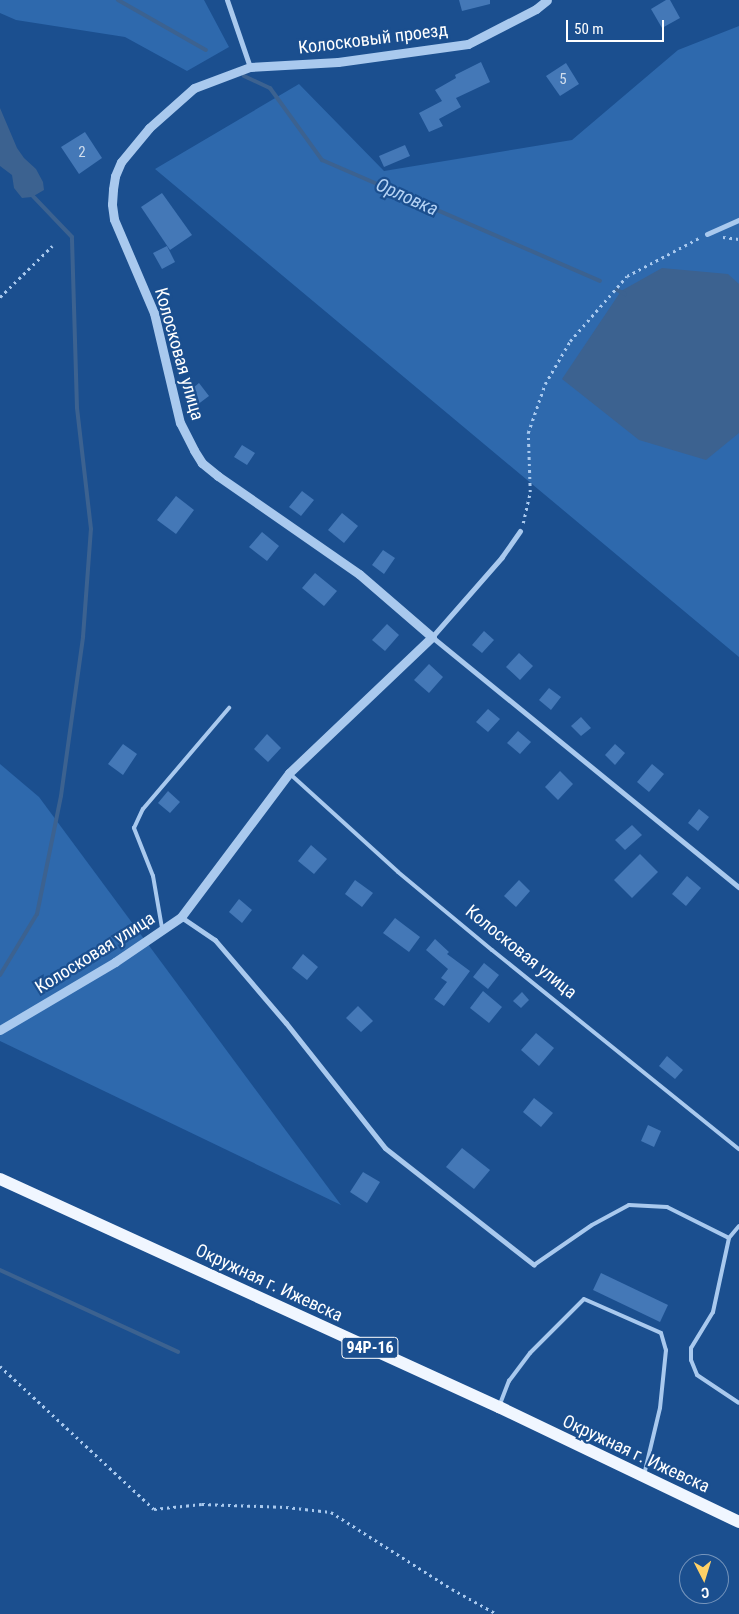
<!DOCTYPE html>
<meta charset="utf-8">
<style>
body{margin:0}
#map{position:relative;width:739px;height:1614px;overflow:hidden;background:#1b4f8f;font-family:"Roboto Condensed",sans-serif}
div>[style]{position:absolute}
.green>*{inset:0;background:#2e69ad}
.water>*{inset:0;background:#3c6290}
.stream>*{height:4px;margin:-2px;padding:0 2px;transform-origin:2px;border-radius:2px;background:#3c6290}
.building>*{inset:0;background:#4478b7}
.path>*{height:2.5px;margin-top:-1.25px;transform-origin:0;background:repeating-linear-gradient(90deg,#a9c9ee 0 2.5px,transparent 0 6.5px)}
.service>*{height:4px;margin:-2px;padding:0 2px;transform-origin:2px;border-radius:2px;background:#a9c9ee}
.minor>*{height:5px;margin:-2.5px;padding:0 2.5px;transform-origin:2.5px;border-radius:2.5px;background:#a9c9ee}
.tertiary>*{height:9px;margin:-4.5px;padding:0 4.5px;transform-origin:4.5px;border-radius:4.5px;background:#a9c9ee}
.primary>*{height:12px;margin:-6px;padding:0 6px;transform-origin:6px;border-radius:6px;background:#f0f6ff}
span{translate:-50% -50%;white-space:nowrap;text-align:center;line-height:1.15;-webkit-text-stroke:4.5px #1b4f8f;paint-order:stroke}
.number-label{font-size:15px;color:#d0dded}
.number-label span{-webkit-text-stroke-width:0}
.shield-label span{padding:1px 4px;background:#1b4f8f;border:1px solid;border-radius:4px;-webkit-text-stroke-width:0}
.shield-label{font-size:16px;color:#fff;font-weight:700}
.street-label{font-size:18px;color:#fff}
.water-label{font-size:19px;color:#b5d3f5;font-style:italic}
.north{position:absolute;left:679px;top:1554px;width:50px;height:50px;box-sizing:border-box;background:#1b4f8f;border:1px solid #7695bc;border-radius:50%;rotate:175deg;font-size:14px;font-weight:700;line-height:20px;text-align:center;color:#fff}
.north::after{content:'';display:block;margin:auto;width:18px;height:22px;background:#ffd166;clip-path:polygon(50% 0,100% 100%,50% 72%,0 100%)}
.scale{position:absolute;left:566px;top:20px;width:98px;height:22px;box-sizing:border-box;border:2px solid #fff;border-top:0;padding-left:6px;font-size:15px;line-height:18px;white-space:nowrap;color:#fff;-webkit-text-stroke:4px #1b4f8f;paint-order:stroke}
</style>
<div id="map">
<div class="green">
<i style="clip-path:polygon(0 0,204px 0,229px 47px,187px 71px,125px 37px,16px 20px,0 13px)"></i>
<i style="clip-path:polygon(739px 26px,739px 657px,155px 169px,299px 84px,384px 171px,572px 140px,678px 50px)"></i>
<i style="clip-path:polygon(0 764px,39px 797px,341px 1205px,0 1041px)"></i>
</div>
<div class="water">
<i style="clip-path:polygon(0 108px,17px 148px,24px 158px,36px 169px,43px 182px,44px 190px,32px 197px,22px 198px,14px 188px,12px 175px,0 166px)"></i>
<i style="clip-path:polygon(662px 268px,728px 274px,739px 284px,739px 433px,706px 460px,639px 440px,562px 379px,621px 291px)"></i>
</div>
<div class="stream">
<i style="left:118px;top:0;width:101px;rotate:29.6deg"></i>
<i style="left:244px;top:76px;width:29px;rotate:25deg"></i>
<i style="left:270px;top:88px;width:89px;rotate:54.2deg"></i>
<i style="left:322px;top:160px;width:303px;rotate:23.5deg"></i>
<i style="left:617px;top:290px;width:9px;rotate:27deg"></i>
<i style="left:0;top:975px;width:71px;rotate:-58.8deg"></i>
<i style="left:37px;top:914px;width:120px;rotate:-78.5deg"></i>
<i style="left:61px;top:796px;width:161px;rotate:-82.1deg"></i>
<i style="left:83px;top:637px;width:108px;rotate:-85.8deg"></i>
<i style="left:91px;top:529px;width:122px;rotate:-96.6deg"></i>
<i style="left:77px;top:408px;width:171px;rotate:-91.7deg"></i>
<i style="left:72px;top:237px;width:61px;rotate:-133.7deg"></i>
<i style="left:0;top:1270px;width:196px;rotate:24.7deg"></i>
</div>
<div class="building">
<i style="clip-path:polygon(459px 0,490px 0,490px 4px,462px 11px)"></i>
<i style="clip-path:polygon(666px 0,670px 0,680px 18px,662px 28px,651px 9px)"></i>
<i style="clip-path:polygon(481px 62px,490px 82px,456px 98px,461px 107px,439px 119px,443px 126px,429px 132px,419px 113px,442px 101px,435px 90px,456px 78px,455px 75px)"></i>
<i style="clip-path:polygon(566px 63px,579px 84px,560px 96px,546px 76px)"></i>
<i style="clip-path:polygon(85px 132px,102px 158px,79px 174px,61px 147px)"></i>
<i style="clip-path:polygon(405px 145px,410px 156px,384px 167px,379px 156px)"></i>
<i style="clip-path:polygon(162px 193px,192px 235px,170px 250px,141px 207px)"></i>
<i style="clip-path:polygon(167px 246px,175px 262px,162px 269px,153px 253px)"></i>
<i style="clip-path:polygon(199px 383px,209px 396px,197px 405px,187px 393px)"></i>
<i style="clip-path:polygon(242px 445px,255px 453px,247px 465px,234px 457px)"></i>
<i style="clip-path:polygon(302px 491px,314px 500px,301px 516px,289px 507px)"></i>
<i style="clip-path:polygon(176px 496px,194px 510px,176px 534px,157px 520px)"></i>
<i style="clip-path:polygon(342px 513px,358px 526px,344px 543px,328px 530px)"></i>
<i style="clip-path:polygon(262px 532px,279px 546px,267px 561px,249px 547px)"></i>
<i style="clip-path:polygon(383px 550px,395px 558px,384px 574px,372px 565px)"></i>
<i style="clip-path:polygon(315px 573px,337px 591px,324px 606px,302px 588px)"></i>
<i style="clip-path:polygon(387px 624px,399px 635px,385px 651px,372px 640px)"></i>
<i style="clip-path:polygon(484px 631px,494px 640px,482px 653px,472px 645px)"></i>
<i style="clip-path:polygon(519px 653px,533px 666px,520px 680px,506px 667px)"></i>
<i style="clip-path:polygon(429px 664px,443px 677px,429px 693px,414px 680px)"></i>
<i style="clip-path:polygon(549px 688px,561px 697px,551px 710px,539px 700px)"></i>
<i style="clip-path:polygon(488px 709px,500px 719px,488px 732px,476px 722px)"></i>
<i style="clip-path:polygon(581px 717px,591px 728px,581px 736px,571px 726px)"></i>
<i style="clip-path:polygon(518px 731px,531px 742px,520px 754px,507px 743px)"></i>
<i style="clip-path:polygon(267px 734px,281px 748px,268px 762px,254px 749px)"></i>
<i style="clip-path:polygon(123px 744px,137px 754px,123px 775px,108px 764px)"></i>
<i style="clip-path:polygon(615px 744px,625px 753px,615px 765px,605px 755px)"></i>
<i style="clip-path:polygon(652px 764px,664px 774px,649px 792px,637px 782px)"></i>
<i style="clip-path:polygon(560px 771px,573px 784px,558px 800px,545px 787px)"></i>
<i style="clip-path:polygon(168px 791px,180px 802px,170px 813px,158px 803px)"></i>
<i style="clip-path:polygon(699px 809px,709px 817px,698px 831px,688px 823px)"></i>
<i style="clip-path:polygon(632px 825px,642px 835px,625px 850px,615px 840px)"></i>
<i style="clip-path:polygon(311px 845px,327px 859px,314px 874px,298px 861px)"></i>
<i style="clip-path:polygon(640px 854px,658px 872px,632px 898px,614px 880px)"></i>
<i style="clip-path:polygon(687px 876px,701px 888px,686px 906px,672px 894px)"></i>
<i style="clip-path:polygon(355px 880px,373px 893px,362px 907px,345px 894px)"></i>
<i style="clip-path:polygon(519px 880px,530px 891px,516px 907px,504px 896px)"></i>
<i style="clip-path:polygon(239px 899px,252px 910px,242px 923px,229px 912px)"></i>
<i style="clip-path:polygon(395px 918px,420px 937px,409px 952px,383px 933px)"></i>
<i style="clip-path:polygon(435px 939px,449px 952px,447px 954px,470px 971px,444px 1006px,434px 999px,447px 982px,441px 978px,448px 969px,426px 950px)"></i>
<i style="clip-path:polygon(303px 954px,318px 967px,307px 980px,292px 968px)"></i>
<i style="clip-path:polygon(484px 963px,499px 975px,488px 989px,473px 977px)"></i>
<i style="clip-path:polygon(483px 991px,502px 1007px,489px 1023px,470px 1008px)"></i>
<i style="clip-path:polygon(522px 992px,529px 1000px,521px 1008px,513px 1001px)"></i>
<i style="clip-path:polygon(358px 1006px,373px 1021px,361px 1032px,346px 1018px)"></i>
<i style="clip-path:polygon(536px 1033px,554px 1048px,539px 1066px,521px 1050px)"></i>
<i style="clip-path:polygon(667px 1056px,683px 1070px,675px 1079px,659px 1066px)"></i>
<i style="clip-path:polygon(534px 1098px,553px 1113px,541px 1127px,523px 1112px)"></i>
<i style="clip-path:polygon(648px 1125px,661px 1131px,654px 1147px,641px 1141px)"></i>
<i style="clip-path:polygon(462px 1148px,490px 1170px,474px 1189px,446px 1167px)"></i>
<i style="clip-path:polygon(363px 1172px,380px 1182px,367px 1203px,350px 1192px)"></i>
<i style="clip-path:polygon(601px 1273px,668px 1305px,660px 1322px,593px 1290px)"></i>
</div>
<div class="path">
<i style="left:723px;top:237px;width:16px;rotate:7deg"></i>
<i style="left:0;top:297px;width:73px;rotate:-44.4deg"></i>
<i style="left:523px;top:523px;width:32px;rotate:-77deg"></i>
<i style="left:530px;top:492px;width:59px;rotate:-91.9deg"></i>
<i style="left:528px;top:433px;width:52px;rotate:-70.9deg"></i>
<i style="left:545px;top:384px;width:50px;rotate:-59.8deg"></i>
<i style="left:570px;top:341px;width:86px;rotate:-48.8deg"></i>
<i style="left:627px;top:276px;width:84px;rotate:-27.8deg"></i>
<i style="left:0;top:1366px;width:210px;rotate:42.9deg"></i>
<i style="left:154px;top:1509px;width:48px;rotate:-5.9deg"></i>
<i style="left:202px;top:1504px;width:84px;rotate:2deg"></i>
<i style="left:286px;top:1507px;width:45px;rotate:6.3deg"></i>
<i style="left:331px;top:1512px;width:143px;rotate:32.5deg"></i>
<i style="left:452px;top:1589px;width:51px;rotate:29.1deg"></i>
</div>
<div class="service">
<i style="left:289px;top:773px;width:147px;rotate:42.2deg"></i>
<i style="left:398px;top:872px;width:122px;rotate:39.7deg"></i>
<i style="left:492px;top:950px;width:317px;rotate:38.9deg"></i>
<i style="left:162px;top:928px;width:53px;rotate:-99.8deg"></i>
<i style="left:153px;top:876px;width:52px;rotate:-111.6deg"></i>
<i style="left:134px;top:828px;width:21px;rotate:-65deg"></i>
<i style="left:143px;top:809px;width:133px;rotate:-49.6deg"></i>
<i style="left:739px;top:1226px;width:16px;rotate:130deg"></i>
<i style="left:729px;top:1238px;width:76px;rotate:102.2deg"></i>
<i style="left:713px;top:1312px;width:42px;rotate:121.4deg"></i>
<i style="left:691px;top:1348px;width:12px;rotate:90deg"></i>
<i style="left:691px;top:1360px;width:16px;rotate:68deg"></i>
<i style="left:697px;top:1375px;width:50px;rotate:33.7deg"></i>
<i style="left:534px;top:1265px;width:70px;rotate:-34.6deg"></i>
<i style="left:592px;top:1225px;width:42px;rotate:-28.4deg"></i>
<i style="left:629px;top:1205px;width:38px;rotate:3deg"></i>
<i style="left:667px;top:1207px;width:69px;rotate:26.6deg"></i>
<i style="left:500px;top:1404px;width:25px;rotate:-69deg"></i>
<i style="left:509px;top:1381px;width:35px;rotate:-53deg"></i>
<i style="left:530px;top:1353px;width:76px;rotate:-45deg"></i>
<i style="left:584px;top:1299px;width:84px;rotate:23.8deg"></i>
<i style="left:661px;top:1333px;width:18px;rotate:74deg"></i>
<i style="left:666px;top:1350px;width:58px;rotate:95.9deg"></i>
<i style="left:660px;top:1408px;width:69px;rotate:103.4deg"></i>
</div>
<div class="minor">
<i style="left:227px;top:0;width:71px;rotate:71.1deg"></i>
<i style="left:707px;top:234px;width:35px;rotate:-24deg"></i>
<i style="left:520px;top:531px;width:32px;rotate:125deg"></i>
<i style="left:502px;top:557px;width:106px;rotate:131.2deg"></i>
<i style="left:432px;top:637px;width:396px;rotate:39.2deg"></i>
<i style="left:181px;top:917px;width:41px;rotate:34.1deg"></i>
<i style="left:215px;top:940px;width:109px;rotate:49.5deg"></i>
<i style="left:286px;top:1023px;width:159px;rotate:51.6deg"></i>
<i style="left:385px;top:1148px;width:189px;rotate:38.1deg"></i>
</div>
<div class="tertiary">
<i style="left:0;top:1030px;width:134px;rotate:-30.6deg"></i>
<i style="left:115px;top:962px;width:80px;rotate:-34.3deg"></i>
<i style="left:181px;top:917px;width:180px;rotate:-53.1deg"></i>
<i style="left:289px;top:773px;width:197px;rotate:-43.6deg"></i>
<i style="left:432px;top:637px;width:96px;rotate:-139.2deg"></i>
<i style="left:359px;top:574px;width:172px;rotate:-145.2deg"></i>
<i style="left:218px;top:476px;width:21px;rotate:-141deg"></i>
<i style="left:202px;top:463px;width:15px;rotate:-122deg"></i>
<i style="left:194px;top:450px;width:30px;rotate:-117deg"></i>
<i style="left:180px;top:423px;width:113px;rotate:-103.3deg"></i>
<i style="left:154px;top:313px;width:102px;rotate:-113.1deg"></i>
<i style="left:114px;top:219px;width:15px;rotate:-98deg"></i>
<i style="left:112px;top:204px;width:15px;rotate:-86deg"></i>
<i style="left:113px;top:189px;width:13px;rotate:-81deg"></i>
<i style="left:115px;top:176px;width:15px;rotate:-67deg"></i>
<i style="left:121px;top:162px;width:44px;rotate:-50.5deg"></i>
<i style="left:149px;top:128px;width:60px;rotate:-41.6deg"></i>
<i style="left:194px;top:88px;width:60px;rotate:-20.6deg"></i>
<i style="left:250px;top:67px;width:88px;rotate:-3.3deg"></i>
<i style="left:338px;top:62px;width:131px;rotate:-7.9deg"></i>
<i style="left:468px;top:44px;width:76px;rotate:-27.2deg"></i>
<i style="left:536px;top:9px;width:14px;rotate:-39deg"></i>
</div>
<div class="primary">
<i style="left:0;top:1179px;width:549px;rotate:24.56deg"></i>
<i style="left:499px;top:1407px;width:266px;rotate:25.6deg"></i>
</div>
<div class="number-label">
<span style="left:563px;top:80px">5</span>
<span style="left:82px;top:153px">2</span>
</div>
<div class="shield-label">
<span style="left:370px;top:1348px">94Р-16</span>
</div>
<div class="street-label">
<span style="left:373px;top:39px;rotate:-7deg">Колосковый проезд</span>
<span style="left:179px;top:354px;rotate:74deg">Колосковая улица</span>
<span style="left:521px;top:952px;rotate:39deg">Колосковая улица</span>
<span style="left:95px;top:953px;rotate:-32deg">Колосковая улица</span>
<span style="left:269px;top:1283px;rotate:25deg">Окружная г. Ижевска</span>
<span style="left:636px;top:1454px;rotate:25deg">Окружная г. Ижевска</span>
</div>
<div class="water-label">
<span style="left:407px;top:197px;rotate:24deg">Орловка</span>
</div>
<div class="north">С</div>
<div class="scale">50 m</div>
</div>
